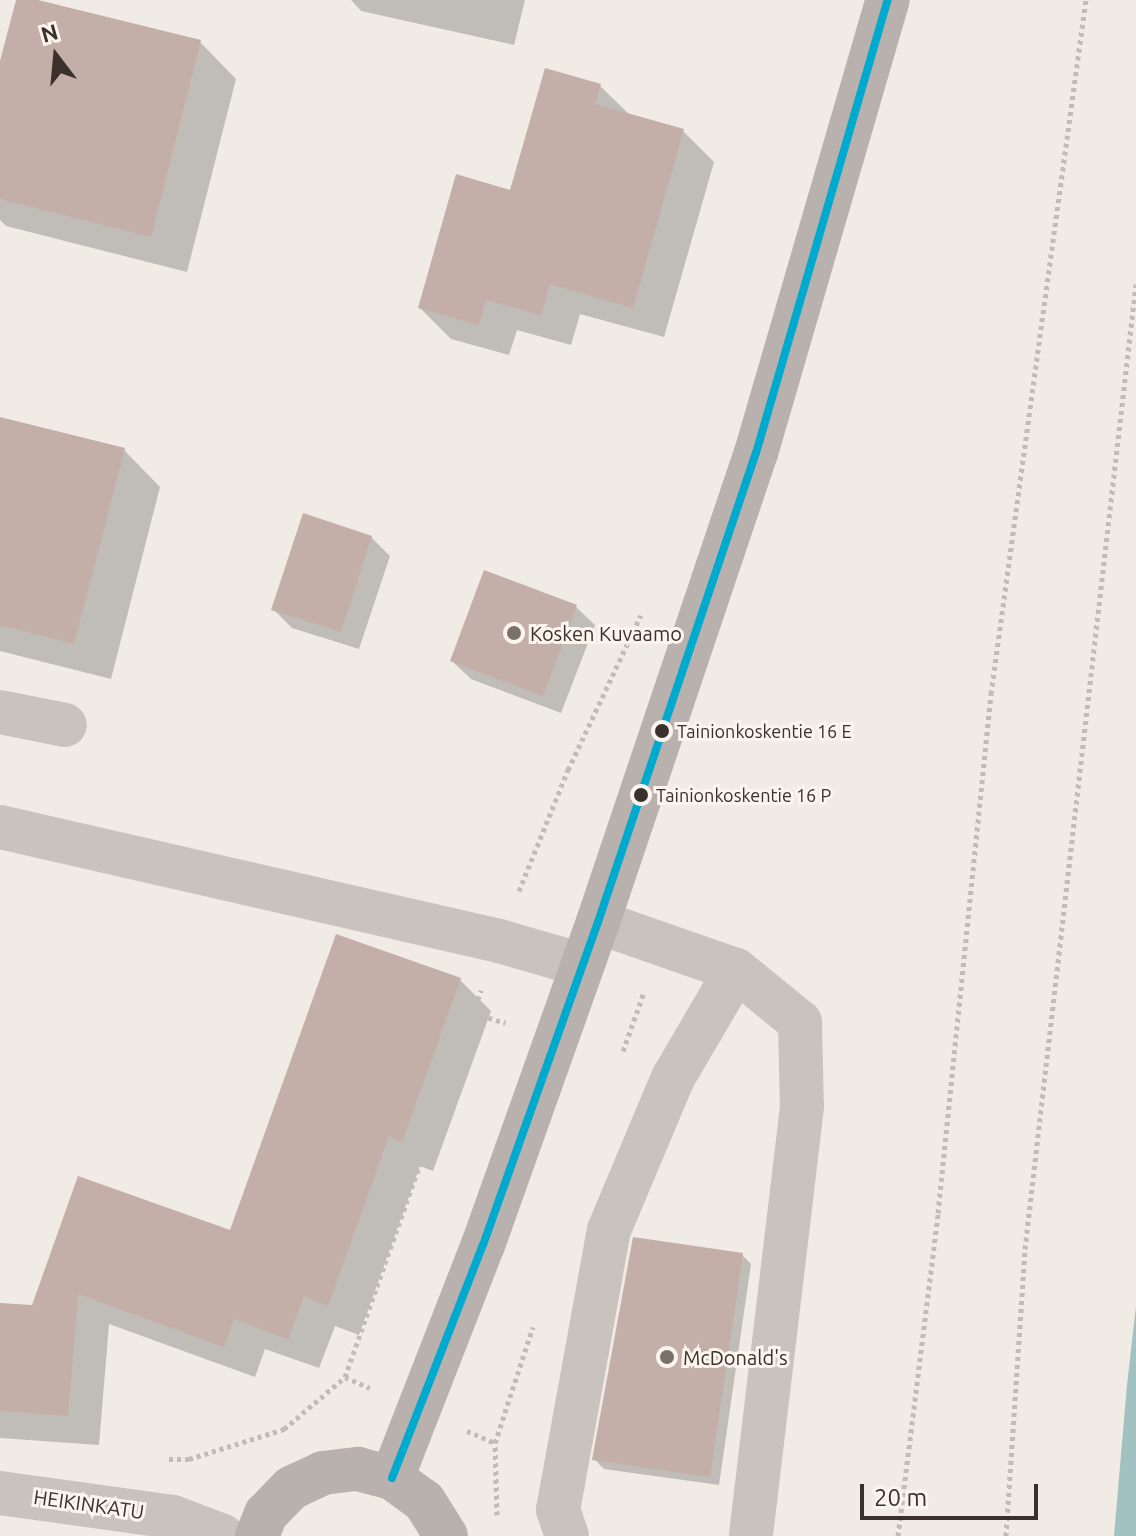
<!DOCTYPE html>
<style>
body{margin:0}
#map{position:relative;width:1136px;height:1536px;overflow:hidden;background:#f0ebe5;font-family:Ubuntu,sans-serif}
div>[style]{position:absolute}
.water>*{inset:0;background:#a1c2c1}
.shadow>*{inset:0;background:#0003}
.building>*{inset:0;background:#c3afa7}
.path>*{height:5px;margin-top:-2.5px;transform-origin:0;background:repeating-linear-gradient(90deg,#c2bbb6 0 4px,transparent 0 8px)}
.minor>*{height:44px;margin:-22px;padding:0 22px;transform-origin:22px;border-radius:22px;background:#c9c3be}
.major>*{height:44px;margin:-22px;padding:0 22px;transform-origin:22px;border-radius:22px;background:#b8b1ad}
.bus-1>*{height:8px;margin:-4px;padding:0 4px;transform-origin:4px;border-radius:4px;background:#00a9ce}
.dots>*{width:22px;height:22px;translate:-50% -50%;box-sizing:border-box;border:4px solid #fbf5ee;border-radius:50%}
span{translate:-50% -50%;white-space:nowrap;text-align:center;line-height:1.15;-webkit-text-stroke:6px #fbf5ee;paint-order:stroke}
.bus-label{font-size:18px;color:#3b302b}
.left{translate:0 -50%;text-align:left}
.poi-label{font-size:20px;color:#3b302b}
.street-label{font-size:20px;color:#3b302b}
.north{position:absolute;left:16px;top:16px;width:80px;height:80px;-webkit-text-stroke:6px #fbf5ee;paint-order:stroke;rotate:344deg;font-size:22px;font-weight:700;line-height:32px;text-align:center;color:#3b302b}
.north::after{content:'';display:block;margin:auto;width:28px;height:36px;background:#3b302b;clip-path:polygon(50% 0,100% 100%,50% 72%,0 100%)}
.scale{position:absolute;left:860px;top:1484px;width:178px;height:36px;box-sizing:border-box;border:4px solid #3b302b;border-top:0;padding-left:10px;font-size:24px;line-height:28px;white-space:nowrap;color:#3b302b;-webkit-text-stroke:6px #fbf5ee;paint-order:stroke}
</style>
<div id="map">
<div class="water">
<i style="clip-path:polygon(1136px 1306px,1136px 1536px,1114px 1536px,1127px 1385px)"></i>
</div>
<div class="shadow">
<i style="clip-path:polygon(18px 0,200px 42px,236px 79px,187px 272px,6px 226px,0 220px,0 69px)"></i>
<i style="clip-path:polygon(351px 0,525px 0,514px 45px,361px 11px)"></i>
<i style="clip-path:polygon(600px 86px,631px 116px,683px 131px,714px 162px,664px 337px,580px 314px,571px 345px,517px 330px,509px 355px,451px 339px,420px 308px)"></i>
<i style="clip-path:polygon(0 419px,124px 450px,160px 487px,111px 679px,0 651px)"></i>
<i style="clip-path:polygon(371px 537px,390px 556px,359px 649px,292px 628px,274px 610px)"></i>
<i style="clip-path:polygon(576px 607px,595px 625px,561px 713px,471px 679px,452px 661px)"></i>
<i style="clip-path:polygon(460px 980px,491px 1011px,433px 1171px,420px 1166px,359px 1335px,335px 1326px,319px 1368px,265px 1349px,255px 1377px,109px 1324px,99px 1445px,0 1438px,0 1305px,33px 1307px,232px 1233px)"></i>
<i style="clip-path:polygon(742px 1255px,751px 1264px,719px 1485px,604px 1469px,595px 1460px)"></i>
</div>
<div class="building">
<i style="clip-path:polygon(16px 0,38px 0,201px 40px,151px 237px,0 199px,0 61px)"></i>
<i style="clip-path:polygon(545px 68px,601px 84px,595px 104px,684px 129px,633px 308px,550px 284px,541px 315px,486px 300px,479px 325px,418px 308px,456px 174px,510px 190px)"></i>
<i style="clip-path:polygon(0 417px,125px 448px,74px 644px,0 625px)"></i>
<i style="clip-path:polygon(303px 513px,372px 536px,341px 632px,271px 610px)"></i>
<i style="clip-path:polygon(484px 570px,577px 605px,543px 696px,450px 661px)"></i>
<i style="clip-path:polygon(336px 934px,461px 978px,402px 1142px,389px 1136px,328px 1306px,304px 1296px,288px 1339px,234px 1319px,224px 1347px,78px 1294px,68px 1416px,0 1411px,0 1303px,32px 1305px,78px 1176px,230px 1230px)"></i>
<i style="clip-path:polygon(633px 1237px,743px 1253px,710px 1477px,592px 1460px)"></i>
</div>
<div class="path">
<i style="left:519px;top:891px;width:131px;rotate:-68deg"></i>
<i style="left:568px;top:770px;width:171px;rotate:-64.8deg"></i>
<i style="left:473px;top:1013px;width:34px;rotate:17deg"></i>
<i style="left:623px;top:1051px;width:63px;rotate:-70.4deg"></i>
<i style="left:345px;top:1377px;width:27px;rotate:24deg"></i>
<i style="left:467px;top:1431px;width:30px;rotate:23deg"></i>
<i style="left:169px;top:1459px;width:20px"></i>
<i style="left:189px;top:1459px;width:100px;rotate:-17.5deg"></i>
<i style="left:284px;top:1429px;width:80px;rotate:-40.4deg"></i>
<i style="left:345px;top:1377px;width:410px;rotate:-70.6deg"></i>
<i style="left:497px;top:1515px;width:72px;rotate:-91.6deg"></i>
<i style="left:495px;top:1443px;width:122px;rotate:-71.9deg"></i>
<i style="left:898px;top:1536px;width:325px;rotate:-82.9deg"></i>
<i style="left:938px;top:1213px;width:522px;rotate:-84.17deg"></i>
<i style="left:991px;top:694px;width:700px;rotate:-82.21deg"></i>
<i style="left:1006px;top:1536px;width:288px;rotate:-86.2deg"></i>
<i style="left:1025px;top:1249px;width:971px;rotate:-83.44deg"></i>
</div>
<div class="minor">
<i style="left:0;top:712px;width:66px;rotate:11.3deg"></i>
<i style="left:0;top:827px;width:512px;rotate:12.87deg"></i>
<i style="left:499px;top:941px;width:86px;rotate:16.1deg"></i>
<i style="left:598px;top:922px;width:146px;rotate:19.2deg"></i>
<i style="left:736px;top:970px;width:82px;rotate:39.1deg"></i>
<i style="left:800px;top:1022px;width:85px;rotate:88.7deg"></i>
<i style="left:802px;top:1107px;width:432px;rotate:96.8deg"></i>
<i style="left:0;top:1493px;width:175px;rotate:7.9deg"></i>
<i style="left:173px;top:1517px;width:53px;rotate:20.8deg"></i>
<i style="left:567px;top:1536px;width:28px;rotate:-109deg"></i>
<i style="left:558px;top:1510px;width:285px;rotate:-79.7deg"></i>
<i style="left:609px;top:1230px;width:165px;rotate:-67.2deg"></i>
<i style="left:673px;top:1078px;width:125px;rotate:-59.7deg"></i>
</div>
<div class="major">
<i style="left:392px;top:1478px;width:250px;rotate:-68.7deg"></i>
<i style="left:483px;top:1245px;width:343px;rotate:-70.4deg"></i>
<i style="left:598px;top:922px;width:495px;rotate:-71.4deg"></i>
<i style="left:756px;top:453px;width:472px;rotate:-73.8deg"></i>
<i style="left:257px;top:1536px;width:24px;rotate:-68deg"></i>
<i style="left:266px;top:1514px;width:36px;rotate:-46deg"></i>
<i style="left:291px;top:1488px;width:35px;rotate:-25deg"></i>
<i style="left:323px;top:1473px;width:35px;rotate:-7deg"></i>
<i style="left:358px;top:1469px;width:35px;rotate:15deg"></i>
<i style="left:392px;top:1478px;width:39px;rotate:36deg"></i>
<i style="left:424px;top:1501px;width:41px;rotate:57.8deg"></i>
</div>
<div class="bus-1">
<i style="left:392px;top:1478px;width:250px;rotate:-68.7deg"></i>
<i style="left:483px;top:1245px;width:343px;rotate:-70.4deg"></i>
<i style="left:598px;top:922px;width:495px;rotate:-71.4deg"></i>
<i style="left:756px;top:453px;width:472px;rotate:-73.8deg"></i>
</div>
<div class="dots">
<i style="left:514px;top:633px;background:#7a716c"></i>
<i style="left:662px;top:731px;background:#3b302b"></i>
<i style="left:641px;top:795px;background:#3b302b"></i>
<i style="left:667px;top:1357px;background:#7a716c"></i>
</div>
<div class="bus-label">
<span class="left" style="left:677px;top:731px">Tainionkoskentie 16 E</span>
<span class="left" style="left:656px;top:795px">Tainionkoskentie 16 P</span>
</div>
<div class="poi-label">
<span class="left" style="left:530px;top:633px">Kosken Kuvaamo</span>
<span class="left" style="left:683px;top:1357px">McDonald's</span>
</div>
<div class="street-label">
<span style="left:89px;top:1504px;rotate:8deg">HEIKINKATU</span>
</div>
<div class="north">N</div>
<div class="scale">20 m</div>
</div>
